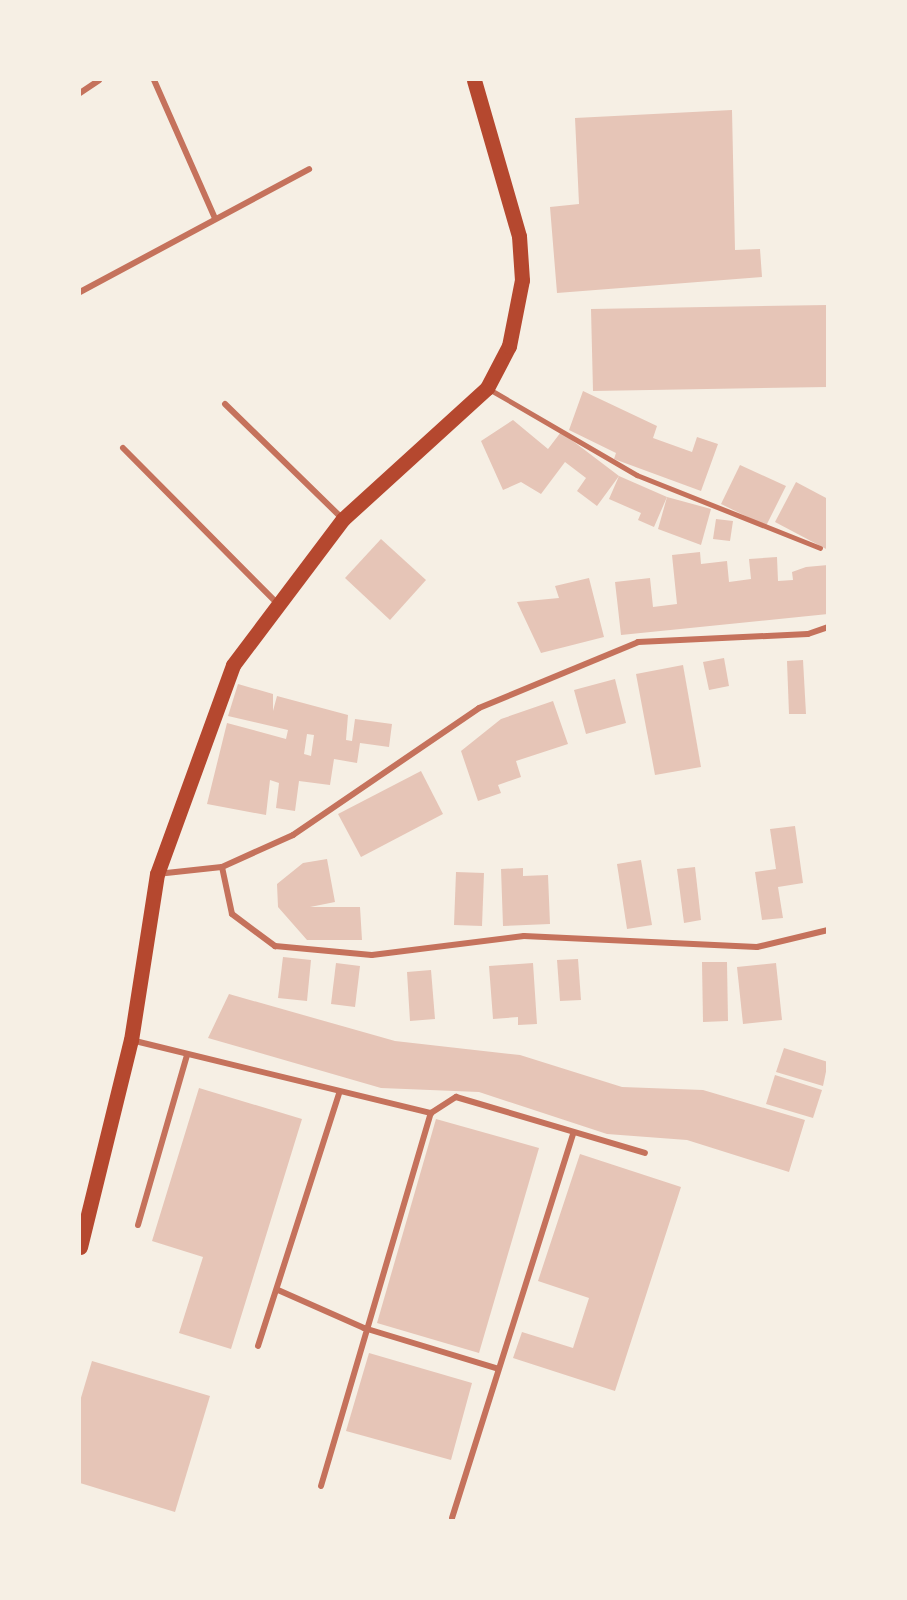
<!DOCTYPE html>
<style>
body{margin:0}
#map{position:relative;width:907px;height:1600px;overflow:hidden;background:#f6efe4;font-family:Lato,sans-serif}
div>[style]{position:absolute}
.building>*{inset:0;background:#e6c5b7}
.service>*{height:4.5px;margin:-2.25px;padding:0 2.25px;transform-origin:2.25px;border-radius:2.25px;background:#c5725c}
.minor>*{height:6px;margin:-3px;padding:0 3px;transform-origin:3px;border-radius:3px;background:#c5725c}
.primary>*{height:15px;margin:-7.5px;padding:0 7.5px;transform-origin:7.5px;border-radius:7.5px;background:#b5482f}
span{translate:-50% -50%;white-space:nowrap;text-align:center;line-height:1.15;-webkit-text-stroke:5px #f6efe4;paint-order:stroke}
.frame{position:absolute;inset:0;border:81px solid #f6efe4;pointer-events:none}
</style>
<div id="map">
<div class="building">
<i style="clip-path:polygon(732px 110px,735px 250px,760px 249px,762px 277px,557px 293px,550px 207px,579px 204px,575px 118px)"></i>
<i style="clip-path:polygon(828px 305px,828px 387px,593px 391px,591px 309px)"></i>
<i style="clip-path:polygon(583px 391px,657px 426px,653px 438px,692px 452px,697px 437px,718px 444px,701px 491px,614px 459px,616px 453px,569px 430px)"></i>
<i style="clip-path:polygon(513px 420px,548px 449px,561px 432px,619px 476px,667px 497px,654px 527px,638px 520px,641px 513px,609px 499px,619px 476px,597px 506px,577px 491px,586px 478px,565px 462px,541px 494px,521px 482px,503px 490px,481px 441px)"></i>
<i style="clip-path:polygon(740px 465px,786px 486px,766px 526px,721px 504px)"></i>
<i style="clip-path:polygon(796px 482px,828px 499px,828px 550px,775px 522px)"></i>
<i style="clip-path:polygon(667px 497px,711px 509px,701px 545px,658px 529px)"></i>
<i style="clip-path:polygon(716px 519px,733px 521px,730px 541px,713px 539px)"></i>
<i style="clip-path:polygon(381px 539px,426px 580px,390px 620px,345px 578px)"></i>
<i style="clip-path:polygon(700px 552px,701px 564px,727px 561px,729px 582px,751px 579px,749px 559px,777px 557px,778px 581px,793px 580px,792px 572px,806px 567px,828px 565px,828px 614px,621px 635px,615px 582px,650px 578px,653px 607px,677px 604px,672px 555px)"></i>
<i style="clip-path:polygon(589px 578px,604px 637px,541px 653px,517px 602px,559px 598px,555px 586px)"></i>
<i style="clip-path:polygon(724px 658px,729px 686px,709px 690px,703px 662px)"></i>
<i style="clip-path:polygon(803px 660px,806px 714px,789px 714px,787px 661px)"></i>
<i style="clip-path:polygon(683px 665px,701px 767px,655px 775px,636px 674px)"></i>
<i style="clip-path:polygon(615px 679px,626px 723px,586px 734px,574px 690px)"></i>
<i style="clip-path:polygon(evenodd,238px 684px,273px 694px,273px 711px,277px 696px,348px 715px,346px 740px,352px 741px,355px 719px,392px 724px,389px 747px,360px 743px,357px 763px,334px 759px,330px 785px,299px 781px,295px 811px,276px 808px,279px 783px,270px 780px,266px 815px,207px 804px,227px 723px,286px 739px,288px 730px,228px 716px,238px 684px,307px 734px,314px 735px,311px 756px,304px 754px,307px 734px)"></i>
<i style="clip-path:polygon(553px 701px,568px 744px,516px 761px,521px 777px,498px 785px,501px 793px,478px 801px,461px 751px,501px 719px)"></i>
<i style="clip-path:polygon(421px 771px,443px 814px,361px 857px,338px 814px)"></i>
<i style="clip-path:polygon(795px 826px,803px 883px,778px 887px,783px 918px,762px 920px,755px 872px,776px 869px,770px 829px)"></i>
<i style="clip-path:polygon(327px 859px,335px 902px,310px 907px,360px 907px,362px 940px,307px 940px,278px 907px,277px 884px,303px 863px)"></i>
<i style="clip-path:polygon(641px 860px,652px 925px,627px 929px,617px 864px)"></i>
<i style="clip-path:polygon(695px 867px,701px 920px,684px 923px,677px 869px)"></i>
<i style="clip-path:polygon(523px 868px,523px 876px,548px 875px,550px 924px,503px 926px,501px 869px)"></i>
<i style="clip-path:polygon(456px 872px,484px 873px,482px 926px,454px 925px)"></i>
<i style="clip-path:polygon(283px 957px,311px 960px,307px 1001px,278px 998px)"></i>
<i style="clip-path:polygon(578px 959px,581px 1000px,560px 1001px,557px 960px)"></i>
<i style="clip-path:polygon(702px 962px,727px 962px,728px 1021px,703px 1022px)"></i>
<i style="clip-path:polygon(336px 963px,360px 966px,355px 1007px,331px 1004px)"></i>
<i style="clip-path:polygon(533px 963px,537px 1024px,518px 1025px,518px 1017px,493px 1019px,489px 966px)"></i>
<i style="clip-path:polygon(776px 963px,782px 1020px,743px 1024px,737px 967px)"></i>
<i style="clip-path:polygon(431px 970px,435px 1019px,410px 1021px,407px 972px)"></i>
<i style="clip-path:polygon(229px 994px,395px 1041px,520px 1055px,622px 1087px,703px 1090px,805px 1120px,789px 1172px,687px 1140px,607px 1134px,479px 1092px,381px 1088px,208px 1038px)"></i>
<i style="clip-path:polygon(784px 1048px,828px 1062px,823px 1086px,776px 1072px)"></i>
<i style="clip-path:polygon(775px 1075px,822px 1090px,813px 1118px,766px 1104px)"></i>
<i style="clip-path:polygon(199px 1088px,302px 1119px,231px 1349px,179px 1333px,203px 1257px,152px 1241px)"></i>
<i style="clip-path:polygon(436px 1119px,539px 1148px,479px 1353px,377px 1323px)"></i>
<i style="clip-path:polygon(580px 1154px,681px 1187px,615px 1391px,513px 1358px,522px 1332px,573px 1348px,589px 1298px,538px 1281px)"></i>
<i style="clip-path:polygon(369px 1353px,472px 1383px,451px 1460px,346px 1431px)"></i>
<i style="clip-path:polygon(92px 1361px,210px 1396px,175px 1512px,80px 1483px,80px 1401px)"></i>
</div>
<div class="service">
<i style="left:491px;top:390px;width:169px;rotate:30.2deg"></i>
<i style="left:637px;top:475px;width:197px;rotate:21.7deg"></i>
</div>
<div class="minor">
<i style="left:154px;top:80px;width:151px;rotate:66.2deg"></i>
<i style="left:80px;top:93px;width:23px;rotate:-34deg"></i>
<i style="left:80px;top:292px;width:260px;rotate:-28.2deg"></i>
<i style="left:225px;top:404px;width:165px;rotate:44.3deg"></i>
<i style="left:123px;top:448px;width:220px;rotate:45.2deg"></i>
<i style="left:222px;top:867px;width:48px;rotate:78deg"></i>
<i style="left:232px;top:914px;width:54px;rotate:36.7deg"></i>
<i style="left:275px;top:946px;width:97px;rotate:5.3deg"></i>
<i style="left:372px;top:955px;width:153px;rotate:-7.1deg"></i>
<i style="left:524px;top:936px;width:233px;rotate:2.7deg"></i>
<i style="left:757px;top:947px;width:73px;rotate:-13.5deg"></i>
<i style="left:157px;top:874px;width:65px;rotate:-6.1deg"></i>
<i style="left:222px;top:867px;width:78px;rotate:-24.3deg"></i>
<i style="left:293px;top:835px;width:225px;rotate:-34.3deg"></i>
<i style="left:479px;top:708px;width:172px;rotate:-22.5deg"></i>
<i style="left:638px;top:642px;width:170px;rotate:-2.7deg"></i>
<i style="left:808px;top:634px;width:21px;rotate:-19deg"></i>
<i style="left:131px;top:1040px;width:309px;rotate:13.7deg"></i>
<i style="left:431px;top:1113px;width:30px;rotate:-33deg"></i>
<i style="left:456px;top:1097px;width:197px;rotate:16.5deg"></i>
<i style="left:138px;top:1225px;width:177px;rotate:-73.9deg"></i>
<i style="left:278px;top:1290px;width:94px;rotate:23.8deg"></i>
<i style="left:364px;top:1328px;width:138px;rotate:16.9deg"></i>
<i style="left:258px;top:1346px;width:265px;rotate:-72.2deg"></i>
<i style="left:321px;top:1486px;width:389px;rotate:-73.6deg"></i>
<i style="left:452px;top:1518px;width:403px;rotate:-72.5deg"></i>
</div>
<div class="primary">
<i style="left:80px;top:1247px;width:213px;rotate:-76.2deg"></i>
<i style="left:131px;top:1040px;width:168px;rotate:-81.1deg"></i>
<i style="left:157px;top:874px;width:222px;rotate:-70deg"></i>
<i style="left:233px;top:665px;width:183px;rotate:-53deg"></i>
<i style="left:343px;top:519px;width:195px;rotate:-42.3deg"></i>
<i style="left:487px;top:388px;width:47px;rotate:-62.4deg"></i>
<i style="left:509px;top:346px;width:67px;rotate:-78.9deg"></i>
<i style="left:522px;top:280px;width:44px;rotate:-93.9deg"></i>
<i style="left:519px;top:236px;width:162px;rotate:-106.1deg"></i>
</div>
<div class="frame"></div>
</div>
